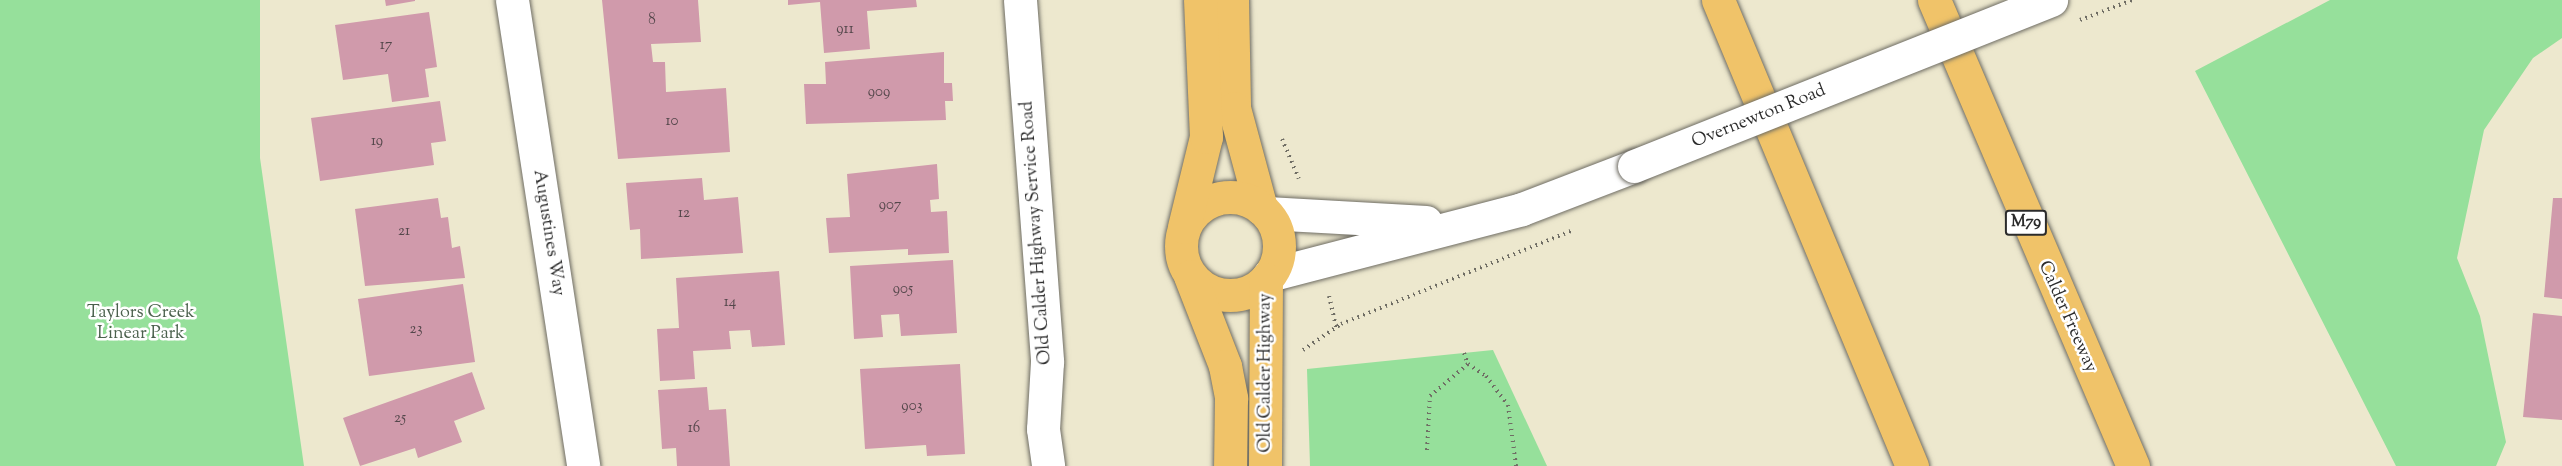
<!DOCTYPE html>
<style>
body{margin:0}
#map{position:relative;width:2562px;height:466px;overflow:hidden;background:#ede8ce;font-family:"Sorts Mill Goudy",serif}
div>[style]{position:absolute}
.green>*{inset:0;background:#96e09b}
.building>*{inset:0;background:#d09aab}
.path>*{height:4px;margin-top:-2px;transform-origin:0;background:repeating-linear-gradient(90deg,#6f6d64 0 1.5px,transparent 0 6px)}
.roads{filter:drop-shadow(0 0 2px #6f6d64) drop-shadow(0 0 2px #6f6d64)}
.minor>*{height:33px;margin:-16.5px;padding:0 16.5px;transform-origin:16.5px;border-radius:16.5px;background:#fff}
.primary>*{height:33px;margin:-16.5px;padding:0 16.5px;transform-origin:16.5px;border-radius:16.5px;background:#f0c369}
.primary>.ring{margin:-16.5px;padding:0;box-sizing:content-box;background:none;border:33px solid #f0c369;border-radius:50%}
.motorway>*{height:33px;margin:-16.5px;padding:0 16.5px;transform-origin:16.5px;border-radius:16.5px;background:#f0c369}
.path-bridge>*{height:4px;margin-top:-2px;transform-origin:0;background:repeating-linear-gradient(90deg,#6f6d64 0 1.5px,transparent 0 6px)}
.bridges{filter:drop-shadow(0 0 2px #6f6d64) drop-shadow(0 0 2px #6f6d64)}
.minor-bridge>*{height:33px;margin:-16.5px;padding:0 16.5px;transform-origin:16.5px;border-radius:16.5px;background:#fff}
span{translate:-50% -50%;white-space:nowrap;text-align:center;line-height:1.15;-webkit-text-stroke:5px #fff;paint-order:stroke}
.number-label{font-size:15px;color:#54474b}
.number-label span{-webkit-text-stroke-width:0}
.shield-label span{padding:2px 4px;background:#fff;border:2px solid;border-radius:4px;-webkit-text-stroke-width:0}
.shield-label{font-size:16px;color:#2b2b2b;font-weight:700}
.street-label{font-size:18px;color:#2b2b2b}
.park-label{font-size:18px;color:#4b614d}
</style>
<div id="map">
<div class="green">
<i style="clip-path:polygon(0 0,260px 0,260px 158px,304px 466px,0 466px)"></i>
<i style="clip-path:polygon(2330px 0,2562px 0,2562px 38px,2533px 58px,2484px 130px,2457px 258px,2480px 316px,2506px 442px,2496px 466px,2396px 466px,2195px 71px)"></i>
<i style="clip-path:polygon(1493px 350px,1547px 466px,1310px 466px,1307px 369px)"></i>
</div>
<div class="building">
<i style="clip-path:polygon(385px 0,415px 0,415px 1px,386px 6px)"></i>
<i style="clip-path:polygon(602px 0,698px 0,701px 42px,651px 44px,653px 62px,665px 62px,666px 92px,726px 88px,730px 152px,618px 159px)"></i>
<i style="clip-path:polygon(788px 0,916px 0,917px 7px,867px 11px,870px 49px,824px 53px,820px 2px,788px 5px)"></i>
<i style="clip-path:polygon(429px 12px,437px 67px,425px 69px,429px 97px,392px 102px,388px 74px,343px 80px,335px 25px)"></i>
<i style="clip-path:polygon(944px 52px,944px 83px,952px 83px,953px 101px,945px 101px,946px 120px,806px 124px,804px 84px,826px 84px,825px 62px)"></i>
<i style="clip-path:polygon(440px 101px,446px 141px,431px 143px,434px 165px,320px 181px,311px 118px)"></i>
<i style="clip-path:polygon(937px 164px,939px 199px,930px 200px,931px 212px,947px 211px,949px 253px,908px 255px,908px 249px,829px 253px,826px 218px,850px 217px,847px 174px)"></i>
<i style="clip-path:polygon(702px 178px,704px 200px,738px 197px,743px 253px,641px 259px,640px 229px,630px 230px,626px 183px)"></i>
<i style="clip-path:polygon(438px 198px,441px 218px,448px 217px,452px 248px,460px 246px,465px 278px,365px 286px,355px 209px)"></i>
<i style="clip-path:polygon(2553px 198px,2562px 198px,2562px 299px,2544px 297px)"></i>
<i style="clip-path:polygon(953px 260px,957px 333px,901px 336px,899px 314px,881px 315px,883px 337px,854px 339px,850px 266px)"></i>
<i style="clip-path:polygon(779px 271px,785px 345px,752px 347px,750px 330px,729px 331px,731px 349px,693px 351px,695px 379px,660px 381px,657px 329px,679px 328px,676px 278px)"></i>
<i style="clip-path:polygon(463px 284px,475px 362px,369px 376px,358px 299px)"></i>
<i style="clip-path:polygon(2533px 313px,2562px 316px,2562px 420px,2523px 417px)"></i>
<i style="clip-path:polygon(960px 364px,965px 454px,927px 456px,926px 445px,865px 449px,860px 369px)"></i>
<i style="clip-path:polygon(472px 372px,485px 409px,454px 421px,462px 442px,418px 458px,415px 448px,360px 466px,343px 418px)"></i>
<i style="clip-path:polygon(707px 387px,709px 410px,726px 409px,730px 466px,677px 466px,676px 448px,662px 449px,658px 390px)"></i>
</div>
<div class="path">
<i style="left:2091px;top:16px;width:44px;rotate:-21.3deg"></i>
<i style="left:1282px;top:139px;width:43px;rotate:67deg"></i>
<i style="left:1329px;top:296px;width:32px;rotate:77deg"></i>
<i style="left:1303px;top:350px;width:46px;rotate:-34.4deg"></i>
<i style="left:1341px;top:324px;width:251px;rotate:-22deg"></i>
<i style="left:1464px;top:353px;width:12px;rotate:70deg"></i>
<i style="left:1468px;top:364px;width:22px;rotate:34deg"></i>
<i style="left:1486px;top:376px;width:36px;rotate:53deg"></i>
<i style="left:1508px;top:405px;width:62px;rotate:82.5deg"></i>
<i style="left:1427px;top:450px;width:54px;rotate:-86.8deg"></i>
<i style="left:1430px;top:396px;width:50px;rotate:-40.1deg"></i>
</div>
<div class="roads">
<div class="minor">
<i style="left:512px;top:0;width:471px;rotate:81.3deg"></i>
<i style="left:1020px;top:0;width:363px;rotate:85.7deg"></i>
<i style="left:1047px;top:362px;width:67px;rotate:93.4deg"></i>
<i style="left:1043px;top:429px;width:37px;rotate:82deg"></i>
<i style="left:1267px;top:213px;width:159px;rotate:3.2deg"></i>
<i style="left:1269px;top:275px;width:261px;rotate:-14.6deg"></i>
<i style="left:1522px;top:209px;width:120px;rotate:-21deg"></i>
</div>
<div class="primary">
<i style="left:1232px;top:0;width:108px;rotate:88.9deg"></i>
<i style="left:1234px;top:108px;width:104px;rotate:74.9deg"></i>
<i class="ring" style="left:1181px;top:197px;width:65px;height:65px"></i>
<i style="left:1184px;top:227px;width:93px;rotate:-76.3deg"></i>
<i style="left:1206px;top:137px;width:137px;rotate:-92.5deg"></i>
<i style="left:1190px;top:276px;width:97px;rotate:68.7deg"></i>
<i style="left:1225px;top:366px;width:33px;rotate:79deg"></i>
<i style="left:1231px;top:398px;width:68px;rotate:90.8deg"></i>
<i style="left:1265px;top:466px;width:187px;rotate:-89.7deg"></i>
</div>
<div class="motorway">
<i style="left:1718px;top:0;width:505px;rotate:67.4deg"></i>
<i style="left:1934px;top:0;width:507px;rotate:66.88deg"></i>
</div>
</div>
<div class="path-bridge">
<i style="left:2080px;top:20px;width:12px;rotate:-20deg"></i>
</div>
<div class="bridges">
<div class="minor-bridge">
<i style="left:1634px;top:166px;width:449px;rotate:-21.7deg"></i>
</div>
</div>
<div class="number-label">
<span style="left:652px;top:21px">8</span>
<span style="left:845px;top:30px">911</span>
<span style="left:386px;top:46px">17</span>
<span style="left:879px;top:93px">909</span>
<span style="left:672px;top:122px">10</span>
<span style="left:377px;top:142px">19</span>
<span style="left:890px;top:206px">907</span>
<span style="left:684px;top:214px">12</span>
<span style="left:404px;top:232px">21</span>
<span style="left:903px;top:290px">905</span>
<span style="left:730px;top:303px">14</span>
<span style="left:416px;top:330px">23</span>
<span style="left:912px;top:407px">903</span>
<span style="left:400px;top:419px">25</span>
<span style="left:694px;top:429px">16</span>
</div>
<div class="shield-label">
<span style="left:2026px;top:223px">M79</span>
</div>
<div class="street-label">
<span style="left:1759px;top:117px;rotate:-22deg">Overnewton Road</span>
<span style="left:548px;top:233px;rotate:81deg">Augustines Way</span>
<span style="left:1037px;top:233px;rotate:-94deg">Old Calder Highway Service Road</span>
<span style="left:2067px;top:317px;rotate:66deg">Calder Freeway</span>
<span style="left:1266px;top:373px;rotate:-90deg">Old Calder Highway</span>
</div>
<div class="park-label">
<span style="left:141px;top:324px">Taylors Creek<br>Linear Park</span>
</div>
</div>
